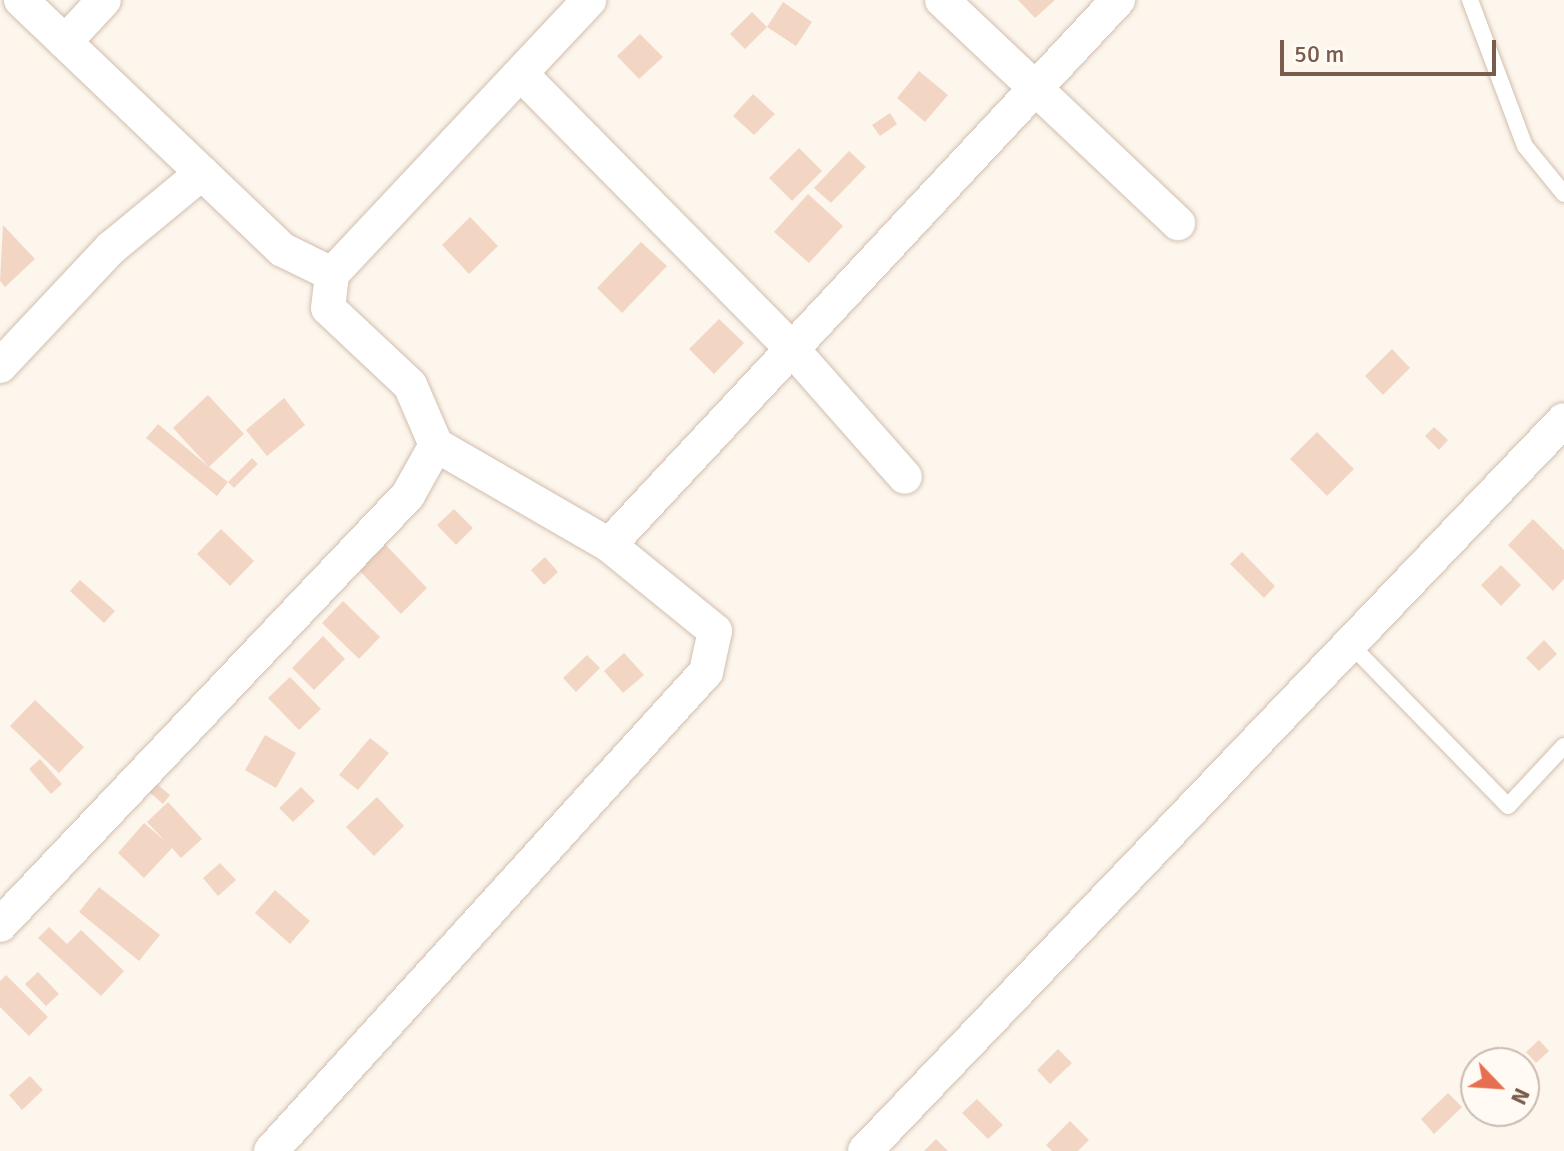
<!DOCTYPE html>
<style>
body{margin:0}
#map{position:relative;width:1564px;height:1151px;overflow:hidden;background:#fdf6ec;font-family:Signika,sans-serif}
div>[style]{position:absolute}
.building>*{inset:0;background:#f3d5c3}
.roads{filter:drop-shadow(0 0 2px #d1beb0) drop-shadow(0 0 2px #d1beb0)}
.service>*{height:16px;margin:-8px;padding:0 8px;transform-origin:8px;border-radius:8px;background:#fff}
.minor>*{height:34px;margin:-17px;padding:0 17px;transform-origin:17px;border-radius:17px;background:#fff}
span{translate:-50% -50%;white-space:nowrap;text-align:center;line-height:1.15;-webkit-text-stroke:8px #fffaf3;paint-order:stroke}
.north{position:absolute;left:1460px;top:1047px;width:80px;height:80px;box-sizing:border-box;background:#fffaf3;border:2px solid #cabbb1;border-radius:50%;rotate:115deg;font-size:22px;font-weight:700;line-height:32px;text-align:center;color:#7a5c4d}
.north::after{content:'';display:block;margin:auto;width:28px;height:36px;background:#e76f51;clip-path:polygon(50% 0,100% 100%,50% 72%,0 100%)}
.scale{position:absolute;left:1280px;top:40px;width:216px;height:36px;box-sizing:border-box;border:4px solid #7a5c4d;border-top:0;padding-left:10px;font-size:24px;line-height:28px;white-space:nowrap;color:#7a5c4d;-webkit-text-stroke:6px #fffaf3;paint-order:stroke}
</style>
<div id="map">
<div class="building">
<i style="clip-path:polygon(1018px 0,1055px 0,1035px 18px)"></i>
<i style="clip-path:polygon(783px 2px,812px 22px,796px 46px,767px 27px,745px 49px,730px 34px,752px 12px,767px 27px)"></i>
<i style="clip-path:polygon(640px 34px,663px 57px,639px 79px,617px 56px)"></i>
<i style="clip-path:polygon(919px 71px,948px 95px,925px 122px,897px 98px)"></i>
<i style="clip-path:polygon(753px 94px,775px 114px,754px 135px,733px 116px)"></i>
<i style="clip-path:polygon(890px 113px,897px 124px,880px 136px,872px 125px)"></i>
<i style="clip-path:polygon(799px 148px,822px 171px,792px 201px,769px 178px)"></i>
<i style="clip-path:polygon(849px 151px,866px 167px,831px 203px,814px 188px)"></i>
<i style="clip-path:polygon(808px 194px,843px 226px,809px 263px,774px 232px)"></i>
<i style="clip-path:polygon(470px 217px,498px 246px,469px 274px,442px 245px)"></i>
<i style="clip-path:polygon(3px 225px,35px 259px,5px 287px,0 281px)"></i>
<i style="clip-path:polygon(641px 242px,667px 266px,622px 313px,597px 288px)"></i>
<i style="clip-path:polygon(719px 319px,744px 343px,714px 374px,689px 349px)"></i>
<i style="clip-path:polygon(1392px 349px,1410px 368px,1383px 395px,1365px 376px)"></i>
<i style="clip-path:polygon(208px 395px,244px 434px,209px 467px,228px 482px,217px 496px,146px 438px,158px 424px,209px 467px,173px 428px)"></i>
<i style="clip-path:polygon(284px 398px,305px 425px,267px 456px,246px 430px)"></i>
<i style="clip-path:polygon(1434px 427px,1448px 440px,1439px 450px,1425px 436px)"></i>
<i style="clip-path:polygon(1317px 432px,1354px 469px,1327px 496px,1290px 459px)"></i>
<i style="clip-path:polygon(252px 458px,258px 464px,234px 488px,228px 482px)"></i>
<i style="clip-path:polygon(454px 509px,473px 528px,456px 545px,437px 525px)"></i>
<i style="clip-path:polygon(1533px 519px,1564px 550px,1564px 579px,1553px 591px,1508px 545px)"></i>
<i style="clip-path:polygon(221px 529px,254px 561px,230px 586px,197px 554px)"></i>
<i style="clip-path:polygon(382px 541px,427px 588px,401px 614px,356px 567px)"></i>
<i style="clip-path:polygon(1242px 552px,1275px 586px,1264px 598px,1230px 564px)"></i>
<i style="clip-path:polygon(545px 557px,558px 572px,544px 585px,531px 570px)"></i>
<i style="clip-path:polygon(1501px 565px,1521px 585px,1501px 606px,1481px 585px)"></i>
<i style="clip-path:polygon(80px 580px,115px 611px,104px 623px,70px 591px)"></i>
<i style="clip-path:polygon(343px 601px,380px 637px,359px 659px,322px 623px)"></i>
<i style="clip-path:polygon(323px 636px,345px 659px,314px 690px,292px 668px)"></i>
<i style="clip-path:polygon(1544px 640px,1557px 654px,1539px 671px,1526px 658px)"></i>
<i style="clip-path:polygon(624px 653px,644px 675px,623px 693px,604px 671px)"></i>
<i style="clip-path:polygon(587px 655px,600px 668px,576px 692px,563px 678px)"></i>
<i style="clip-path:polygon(290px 677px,321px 709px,299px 730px,268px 698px)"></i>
<i style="clip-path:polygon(35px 700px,84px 747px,59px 773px,10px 726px)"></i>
<i style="clip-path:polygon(265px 735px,296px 753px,276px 788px,245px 770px)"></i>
<i style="clip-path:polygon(370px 738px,389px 753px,358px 790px,339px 775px)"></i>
<i style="clip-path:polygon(40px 759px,62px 784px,51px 794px,29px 769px)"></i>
<i style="clip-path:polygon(146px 775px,170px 795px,163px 804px,139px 783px)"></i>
<i style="clip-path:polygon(301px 787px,315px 801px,293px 822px,279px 808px)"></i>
<i style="clip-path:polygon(377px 797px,404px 826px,374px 856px,346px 827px)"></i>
<i style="clip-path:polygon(168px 802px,202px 839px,181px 858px,172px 848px,144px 878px,118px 853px,144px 823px,165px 841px,147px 822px)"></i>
<i style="clip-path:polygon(220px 863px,236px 880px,218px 896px,203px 878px)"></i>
<i style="clip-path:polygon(99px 887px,160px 935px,139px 961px,79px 912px)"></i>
<i style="clip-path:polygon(275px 890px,310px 921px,290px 944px,255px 913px)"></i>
<i style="clip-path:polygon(49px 927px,67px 944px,81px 930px,124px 971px,101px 996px,38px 938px)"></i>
<i style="clip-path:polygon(38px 972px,59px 994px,46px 1006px,25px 984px)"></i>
<i style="clip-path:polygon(6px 975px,48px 1017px,29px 1036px,0 1007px,0 981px)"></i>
<i style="clip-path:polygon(1539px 1040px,1549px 1051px,1536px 1063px,1526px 1052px)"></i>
<i style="clip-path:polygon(1498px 1046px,1516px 1063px,1481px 1063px)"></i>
<i style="clip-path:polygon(1058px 1049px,1072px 1063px,1050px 1084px,1037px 1070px)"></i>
<i style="clip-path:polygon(30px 1076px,43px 1090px,22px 1110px,9px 1095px)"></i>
<i style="clip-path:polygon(1448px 1093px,1462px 1107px,1434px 1134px,1421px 1119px)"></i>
<i style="clip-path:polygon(977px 1099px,1003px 1125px,988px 1139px,962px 1113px)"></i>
<i style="clip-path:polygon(1070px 1121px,1089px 1140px,1078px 1151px,1052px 1151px,1046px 1145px)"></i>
<i style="clip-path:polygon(936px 1139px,948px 1151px,924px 1151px)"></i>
</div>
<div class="roads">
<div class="service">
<i style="left:1470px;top:0;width:156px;rotate:69.4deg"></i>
<i style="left:1525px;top:146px;width:62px;rotate:50.9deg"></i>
<i style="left:1350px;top:644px;width:226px;rotate:45.7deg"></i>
<i style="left:1508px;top:806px;width:82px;rotate:-47deg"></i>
</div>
<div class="minor">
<i style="left:21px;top:0;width:362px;rotate:43.7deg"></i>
<i style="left:283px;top:250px;width:55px;rotate:26.1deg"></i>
<i style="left:942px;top:0;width:325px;rotate:43.4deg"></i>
<i style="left:65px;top:42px;width:57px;rotate:-47.1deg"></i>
<i style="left:522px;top:75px;width:386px;rotate:45.4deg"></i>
<i style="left:793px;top:350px;width:169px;rotate:48.6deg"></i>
<i style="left:0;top:366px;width:162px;rotate:-46.8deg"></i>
<i style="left:111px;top:248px;width:118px;rotate:-39.5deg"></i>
<i style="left:436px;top:445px;width:200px;rotate:30deg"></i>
<i style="left:0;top:925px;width:593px;rotate:-46.5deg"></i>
<i style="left:408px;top:495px;width:57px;rotate:-60.8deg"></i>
<i style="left:436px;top:445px;width:65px;rotate:-113.4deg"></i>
<i style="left:410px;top:385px;width:112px;rotate:-136.8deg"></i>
<i style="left:328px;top:308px;width:34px;rotate:-83deg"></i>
<i style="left:332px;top:274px;width:376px;rotate:-46.8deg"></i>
<i style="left:271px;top:1151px;width:647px;rotate:-47.76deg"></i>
<i style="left:706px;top:672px;width:42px;rotate:-77.6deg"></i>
<i style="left:715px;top:631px;width:136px;rotate:-140.9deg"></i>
<i style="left:609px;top:545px;width:746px;rotate:-46.96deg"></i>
<i style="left:865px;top:1151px;width:1011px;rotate:-46.28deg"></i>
</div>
</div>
<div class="north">N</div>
<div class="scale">50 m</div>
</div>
